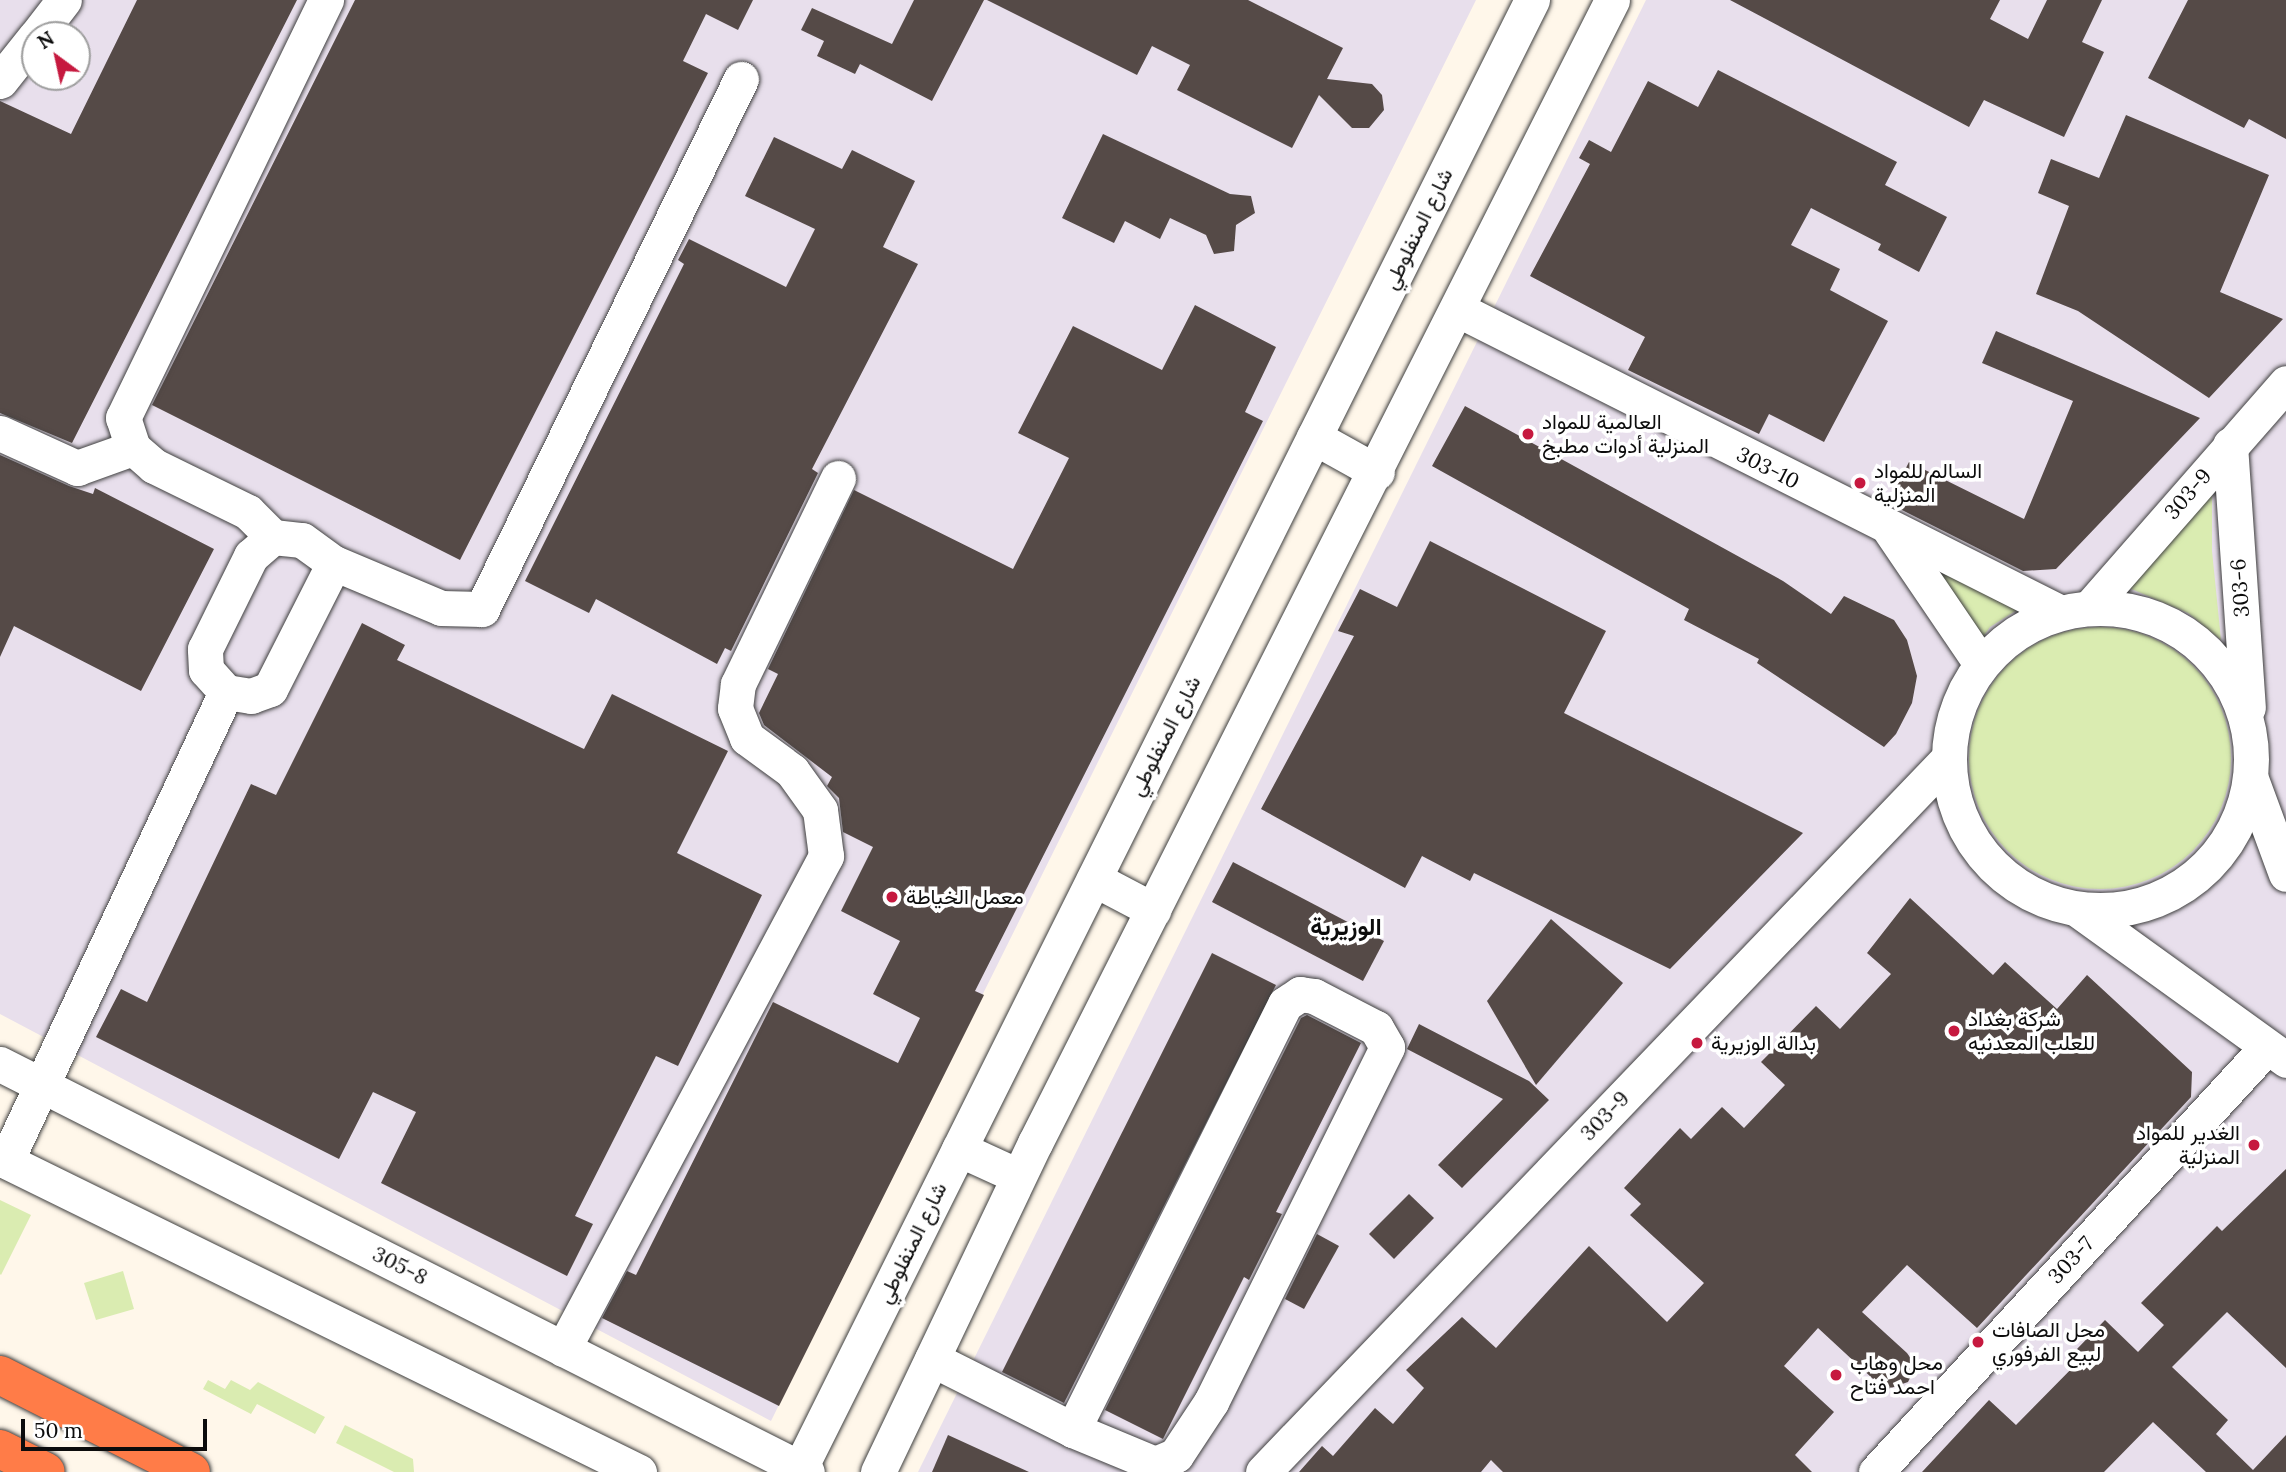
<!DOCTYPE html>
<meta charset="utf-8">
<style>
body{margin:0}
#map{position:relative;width:2286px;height:1472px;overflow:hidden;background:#fff7ea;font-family:Lora,Vazirmatn,serif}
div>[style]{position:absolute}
.industrial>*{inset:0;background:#e8dfec}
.green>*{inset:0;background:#daecb1}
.round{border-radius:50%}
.building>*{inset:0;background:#554a47}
.roads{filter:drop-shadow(0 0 2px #3f3f3f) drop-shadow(0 0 2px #3f3f3f)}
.minor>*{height:35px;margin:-17.5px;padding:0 17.5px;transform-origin:17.5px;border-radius:17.5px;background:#fff}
.minor>.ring{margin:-17.5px;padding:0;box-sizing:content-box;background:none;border:35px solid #fff;border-radius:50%}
.highway>*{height:38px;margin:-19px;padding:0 19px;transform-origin:19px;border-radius:19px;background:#ff7c48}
.dots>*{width:19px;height:19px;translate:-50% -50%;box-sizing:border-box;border:4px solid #fff;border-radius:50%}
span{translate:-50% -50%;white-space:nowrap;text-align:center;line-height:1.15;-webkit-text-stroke:7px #fff;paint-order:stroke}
.street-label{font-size:21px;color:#0c0c0c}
.poi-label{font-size:21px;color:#0c0c0c}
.left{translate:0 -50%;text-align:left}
.right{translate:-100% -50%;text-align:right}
.quarter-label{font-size:24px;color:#0c0c0c;font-weight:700}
.north{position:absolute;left:21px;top:21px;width:70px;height:70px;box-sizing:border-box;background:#fff;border:2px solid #9e9e9e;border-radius:50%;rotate:327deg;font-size:19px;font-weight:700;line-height:28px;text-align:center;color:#0c0c0c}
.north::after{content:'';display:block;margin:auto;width:24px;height:32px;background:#c6193f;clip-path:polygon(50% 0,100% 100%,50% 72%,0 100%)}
.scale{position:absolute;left:21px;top:1419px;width:186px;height:32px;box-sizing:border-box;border:4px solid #0c0c0c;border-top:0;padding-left:9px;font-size:21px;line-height:24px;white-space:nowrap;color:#0c0c0c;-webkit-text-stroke:5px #fff;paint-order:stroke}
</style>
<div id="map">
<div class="industrial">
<i style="clip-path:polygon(evenodd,0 0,1476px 0,771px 1421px,0 1014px,0 0,35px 35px,77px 35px,77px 77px,35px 77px,35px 35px)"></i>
<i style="clip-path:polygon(1646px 0,2286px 0,2286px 1472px,918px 1472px)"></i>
</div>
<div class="green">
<i style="clip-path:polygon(2212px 489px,2212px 551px,2221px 640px,2188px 613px,2129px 588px)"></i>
<i style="clip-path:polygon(1938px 570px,2020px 608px,1990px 627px,1981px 640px)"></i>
<i class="round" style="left:1969px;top:627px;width:262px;height:262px"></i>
<i style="clip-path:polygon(0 1200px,31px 1215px,1px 1275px,0 1274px)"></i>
<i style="clip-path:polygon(123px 1271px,134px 1309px,96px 1320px,84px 1283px)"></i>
<i style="clip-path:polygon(208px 1380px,225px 1389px,231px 1380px,250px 1390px,258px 1382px,325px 1417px,315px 1434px,257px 1404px,251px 1414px,203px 1389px)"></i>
<i style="clip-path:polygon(345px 1425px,413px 1459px,414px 1472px,394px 1472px,336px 1443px)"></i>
</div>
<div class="building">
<i style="clip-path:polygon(137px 0,297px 0,72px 443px,0 413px,0 101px,71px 134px)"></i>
<i style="clip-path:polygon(355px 0,753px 0,738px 30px,706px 14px,683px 61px,708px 73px,460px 560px,152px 405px)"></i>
<i style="clip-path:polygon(914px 0,984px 0,932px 101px,860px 64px,855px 74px,817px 56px,824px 41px,801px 30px,812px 8px,892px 44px)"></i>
<i style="clip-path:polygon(987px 0,1248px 0,1343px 48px,1327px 79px,1372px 84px,1382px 95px,1384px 110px,1369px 128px,1352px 128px,1319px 95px,1292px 148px,1177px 90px,1190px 65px,1152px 46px,1137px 75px)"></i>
<i style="clip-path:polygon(1730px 0,2000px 0,1990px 19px,2028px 39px,2047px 0,2102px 0,2082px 42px,2104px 52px,2064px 137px,1984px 100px,1969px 127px)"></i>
<i style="clip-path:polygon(2188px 0,2286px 0,2286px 139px,2249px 119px,2244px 128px,2148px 78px)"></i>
<i style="clip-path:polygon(1718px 70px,1897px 162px,1885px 185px,1947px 217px,1919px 272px,1878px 250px,1881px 244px,1811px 208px,1791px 245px,1840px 269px,1830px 290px,1888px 321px,1824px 442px,1769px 414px,1759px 434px,1628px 370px,1645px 337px,1530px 276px,1590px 164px,1579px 158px,1589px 140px,1611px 152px,1648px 81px,1698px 107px)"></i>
<i style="clip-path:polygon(2126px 115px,2269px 175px,2220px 292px,2283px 319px,2209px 398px,2078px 311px,2036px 294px,2069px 206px,2038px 193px,2051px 159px,2099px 178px)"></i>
<i style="clip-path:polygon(1103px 134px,1230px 194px,1251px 196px,1255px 213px,1236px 225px,1234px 251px,1214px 254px,1206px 235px,1170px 218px,1160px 239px,1125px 221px,1114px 243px,1062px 218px)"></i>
<i style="clip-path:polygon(774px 137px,842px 169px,852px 150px,915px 181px,883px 247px,918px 264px,812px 469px,818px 473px,731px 651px,725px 648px,717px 664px,596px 599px,589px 613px,525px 581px,684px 264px,678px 260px,689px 239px,786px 287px,815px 229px,745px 196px)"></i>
<i style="clip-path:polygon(1195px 305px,1276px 347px,1245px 412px,1263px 421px,975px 991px,984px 995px,779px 1406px,602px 1318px,627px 1271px,636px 1275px,773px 1002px,898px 1063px,920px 1018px,873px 994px,900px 941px,841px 911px,873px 847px,843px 832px,839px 798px,827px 786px,832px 777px,764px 725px,759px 713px,778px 674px,768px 669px,854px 490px,1013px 569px,1069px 458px,1018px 433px,1073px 326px,1162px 370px)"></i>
<i style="clip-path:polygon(1996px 331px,2200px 418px,2056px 569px,2023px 571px,1888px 503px,1909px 462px,2024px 519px,2073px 401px,1982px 363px)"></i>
<i style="clip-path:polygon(1465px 406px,1783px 581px,1831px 614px,1844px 596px,1894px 620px,1907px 640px,1917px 676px,1912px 703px,1896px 734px,1884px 747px,1757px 663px,1759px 659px,1684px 620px,1689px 609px,1432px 466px)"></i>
<i style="clip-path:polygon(0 455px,69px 486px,93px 494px,95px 488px,214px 549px,141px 691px,14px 626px,0 657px)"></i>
<i style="clip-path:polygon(1430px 541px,1606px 631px,1564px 713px,1803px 833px,1670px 969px,1474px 873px,1470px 881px,1422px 856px,1405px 888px,1261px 809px,1354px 636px,1338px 631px,1360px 589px,1397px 607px)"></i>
<i style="clip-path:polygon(362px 623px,405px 645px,397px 660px,584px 749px,612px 694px,728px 751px,677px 853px,762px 895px,678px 1066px,656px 1056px,575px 1216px,593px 1224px,567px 1276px,381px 1183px,416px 1112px,373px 1092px,339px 1159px,96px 1037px,121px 989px,147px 1002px,251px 784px,276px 795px)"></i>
<i style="clip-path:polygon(1233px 862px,1384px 941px,1363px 981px,1212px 902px)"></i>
<i style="clip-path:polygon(1910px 898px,1993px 975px,2005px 962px,2057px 1009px,2087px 975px,2192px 1072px,2191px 1097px,1977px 1328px,1907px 1265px,1862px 1312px,1907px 1353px,1916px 1366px,1908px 1382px,1885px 1390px,1818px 1328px,1784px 1366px,1834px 1412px,1795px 1455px,1812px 1472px,1503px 1472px,1491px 1460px,1481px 1472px,1299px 1472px,1322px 1446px,1333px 1456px,1375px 1408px,1393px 1424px,1424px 1388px,1406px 1370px,1462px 1317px,1496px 1348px,1589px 1246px,1667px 1322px,1704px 1283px,1630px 1215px,1641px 1204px,1624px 1188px,1680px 1128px,1691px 1139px,1722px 1107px,1744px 1128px,1785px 1085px,1761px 1062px,1816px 1006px,1840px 1029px,1891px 974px,1867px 953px)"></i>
<i style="clip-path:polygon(1551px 919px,1623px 983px,1536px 1085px,1487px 1001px)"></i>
<i style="clip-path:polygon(1212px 953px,1276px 985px,1064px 1403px,1002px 1372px)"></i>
<i style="clip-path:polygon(1307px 1015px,1361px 1043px,1276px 1212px,1282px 1214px,1249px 1280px,1244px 1277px,1163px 1439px,1105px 1410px,1301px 1018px)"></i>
<i style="clip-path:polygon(1419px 1024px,1529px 1081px,1549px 1100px,1462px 1188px,1438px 1165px,1503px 1099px,1407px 1049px)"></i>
<i style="clip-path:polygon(2286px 1169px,2286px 1368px,2227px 1312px,2172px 1367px,2228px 1420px,2216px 1434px,2253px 1470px,2286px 1435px,2286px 1472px,2206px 1472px,2153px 1422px,2104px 1472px,1922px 1472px,1989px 1400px,2016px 1425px,2084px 1356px,2077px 1349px,2105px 1320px,2138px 1352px,2164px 1325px,2141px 1303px,2217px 1226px,2222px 1231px)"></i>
<i style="clip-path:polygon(1409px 1194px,1434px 1218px,1394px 1259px,1369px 1234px)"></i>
<i style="clip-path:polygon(1317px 1234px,1339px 1246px,1304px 1309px,1285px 1299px)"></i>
<i style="clip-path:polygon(948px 1435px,1029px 1472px,932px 1472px)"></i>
</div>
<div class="roads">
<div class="minor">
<i style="left:37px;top:35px;width:44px;rotate:-52.4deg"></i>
<i style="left:0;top:81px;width:56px;rotate:-51.5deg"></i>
<i style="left:1459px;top:310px;width:672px;rotate:26.72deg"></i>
<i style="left:0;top:433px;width:85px;rotate:24.4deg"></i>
<i style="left:77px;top:468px;width:59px;rotate:-19.7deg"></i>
<i style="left:1314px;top:437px;width:72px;rotate:29.1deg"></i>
<i style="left:2230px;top:445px;width:263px;rotate:86.1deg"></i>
<i style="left:1890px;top:530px;width:162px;rotate:55.8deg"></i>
<i style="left:273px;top:537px;width:35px;rotate:-135deg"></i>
<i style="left:248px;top:512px;width:105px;rotate:-153.9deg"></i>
<i style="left:154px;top:466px;width:28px;rotate:-139deg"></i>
<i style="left:133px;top:448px;width:32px;rotate:-108deg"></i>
<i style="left:123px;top:418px;width:465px;rotate:-64.1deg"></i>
<i style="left:273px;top:537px;width:29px;rotate:6deg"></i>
<i style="left:302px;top:540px;width:39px;rotate:36deg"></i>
<i style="left:334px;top:563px;width:141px;rotate:116.9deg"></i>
<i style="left:270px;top:689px;width:20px;rotate:160deg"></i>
<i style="left:251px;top:696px;width:25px;rotate:-171deg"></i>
<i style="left:226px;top:692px;width:30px;rotate:-132deg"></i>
<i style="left:206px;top:670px;width:21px;rotate:-93deg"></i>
<i style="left:205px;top:649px;width:104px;rotate:-63.7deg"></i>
<i style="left:251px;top:556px;width:29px;rotate:-41deg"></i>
<i style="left:334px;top:563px;width:116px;rotate:22.8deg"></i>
<i style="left:441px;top:608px;width:41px;rotate:1.4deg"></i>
<i style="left:482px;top:609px;width:590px;rotate:-63.96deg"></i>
<i style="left:2091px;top:606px;width:296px;rotate:-48.8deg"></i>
<i class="ring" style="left:1949px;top:608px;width:267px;height:267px"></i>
<i style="left:2251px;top:779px;width:101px;rotate:69.8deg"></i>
<i style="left:1094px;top:879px;width:67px;rotate:27.7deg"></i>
<i style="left:2077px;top:909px;width:258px;rotate:35.8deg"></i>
<i style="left:0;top:1064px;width:904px;rotate:26.82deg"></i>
<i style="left:959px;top:1149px;width:65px;rotate:24.6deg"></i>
<i style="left:0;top:1158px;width:712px;rotate:26.17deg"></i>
<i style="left:6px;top:1161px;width:518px;rotate:-64.87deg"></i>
<i style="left:563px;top:1349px;width:559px;rotate:-61.92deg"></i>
<i style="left:826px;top:856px;width:46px;rotate:-97.4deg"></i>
<i style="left:820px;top:810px;width:48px;rotate:-125.7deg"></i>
<i style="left:792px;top:771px;width:56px;rotate:-143.7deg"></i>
<i style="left:747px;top:738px;width:32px;rotate:-112deg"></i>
<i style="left:735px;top:708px;width:24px;rotate:-83deg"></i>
<i style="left:738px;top:684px;width:229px;rotate:-64.1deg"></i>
<i style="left:932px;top:1359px;width:158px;rotate:26.7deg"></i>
<i style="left:1073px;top:1430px;width:89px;rotate:22.5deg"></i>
<i style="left:1155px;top:1464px;width:23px;rotate:-23deg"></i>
<i style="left:1176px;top:1455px;width:64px;rotate:-56.6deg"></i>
<i style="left:1211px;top:1402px;width:396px;rotate:-63.6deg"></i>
<i style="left:1387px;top:1047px;width:22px;rotate:-120deg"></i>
<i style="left:1376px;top:1028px;width:70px;rotate:-152.7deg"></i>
<i style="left:1314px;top:996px;width:14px;rotate:-172deg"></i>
<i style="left:1300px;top:994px;width:18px;rotate:146deg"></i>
<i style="left:1285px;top:1004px;width:476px;rotate:116.5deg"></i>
<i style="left:798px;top:1472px;width:1645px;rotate:-63.5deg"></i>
<i style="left:878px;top:1472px;width:365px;rotate:-64.5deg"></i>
<i style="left:1035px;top:1143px;width:1280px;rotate:-63.21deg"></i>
<i style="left:1263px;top:1472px;width:987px;rotate:-46.15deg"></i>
<i style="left:1876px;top:1472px;width:576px;rotate:-47.39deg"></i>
</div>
<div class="highway">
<i style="left:0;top:1375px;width:214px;rotate:26.9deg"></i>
<i style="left:0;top:1449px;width:51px;rotate:26.6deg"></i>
</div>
</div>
<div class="dots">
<i style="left:1528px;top:434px;background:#c6193f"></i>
<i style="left:1860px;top:483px;background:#c6193f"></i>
<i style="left:892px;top:897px;background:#c6193f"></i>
<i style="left:1954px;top:1031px;background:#c6193f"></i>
<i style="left:1697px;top:1043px;background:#c6193f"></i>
<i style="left:2254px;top:1145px;background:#c6193f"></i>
<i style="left:1978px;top:1342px;background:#c6193f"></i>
<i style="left:1836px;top:1375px;background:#c6193f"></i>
</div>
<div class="street-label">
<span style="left:1418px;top:229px;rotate:-64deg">شارع المنفلوطي</span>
<span style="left:1768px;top:468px;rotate:27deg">303-10</span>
<span style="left:2188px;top:494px;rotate:-49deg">303-9</span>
<span style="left:2240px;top:588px;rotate:-94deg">303-6</span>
<span style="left:1165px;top:736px;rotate:-63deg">شارع المنفلوطي</span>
<span style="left:1605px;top:1116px;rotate:-46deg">303-9</span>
<span style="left:912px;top:1243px;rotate:-64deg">شارع المنفلوطي</span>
<span style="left:2071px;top:1260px;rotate:-47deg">303-7</span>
<span style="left:400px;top:1266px;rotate:27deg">305-8</span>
</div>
<div class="poi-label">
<span class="left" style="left:1542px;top:434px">العالمية للمواد<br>المنزلية أدوات مطبخ</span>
<span class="left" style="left:1874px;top:483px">السالم للمواد<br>المنزلية</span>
<span class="left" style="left:906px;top:897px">معمل الخياطة</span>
<span class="left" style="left:1968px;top:1031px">شركة بغداد<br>للعلب المعدنيه</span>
<span class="left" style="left:1711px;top:1043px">بدالة الوزيرية</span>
<span class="right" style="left:2240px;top:1145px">الغدير للمواد<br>المنزلية</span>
<span class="left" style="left:1992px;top:1342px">محل الصافات<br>لبيع الفرفوري</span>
<span class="left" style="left:1850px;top:1375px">محل وهاب<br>احمد فتاح</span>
</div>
<div class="quarter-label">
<span style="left:1346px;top:927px">الوزيرية</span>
</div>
<div class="north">N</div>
<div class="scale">50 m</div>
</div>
